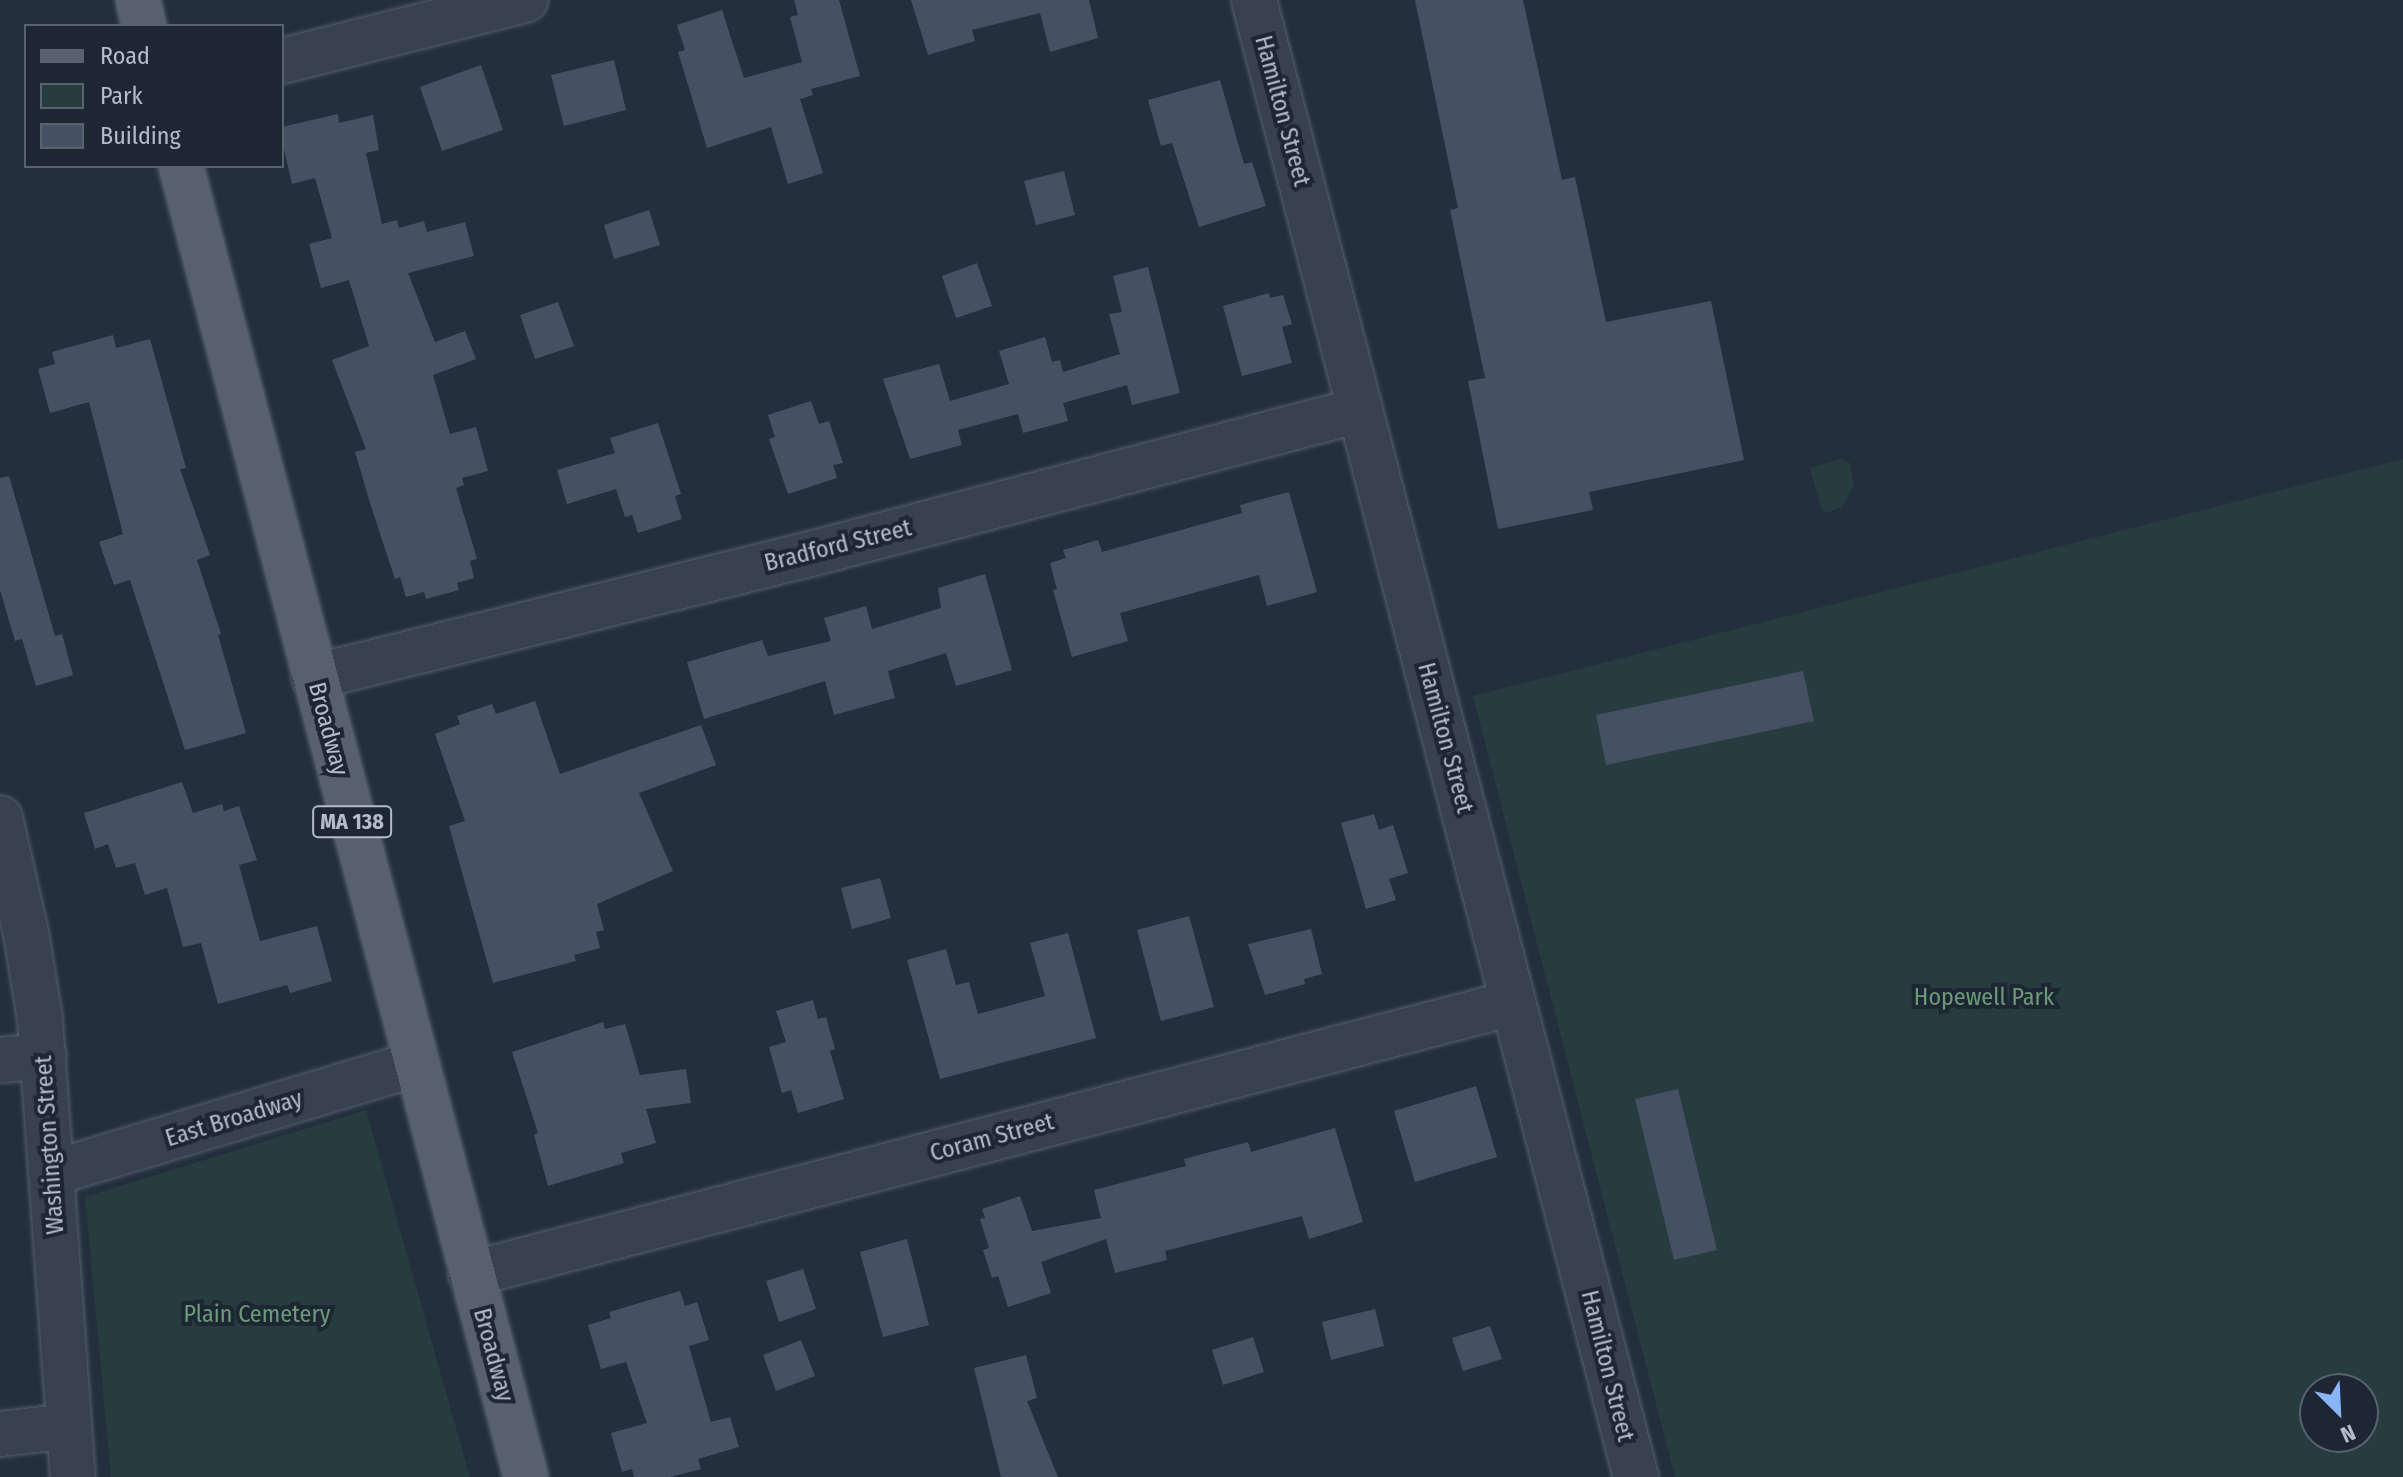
<!DOCTYPE html>
<style>
body{margin:0}
#map{position:relative;width:2403px;height:1477px;overflow:hidden;background:#242f3e;font-family:"Fira Sans Condensed",sans-serif}
div>[style]{position:absolute}
.green>*{inset:0;background:#263c3f}
.building>*{inset:0;background:#455162}
.roads{filter:drop-shadow(0 0 2px #565f6c) drop-shadow(0 0 2px #565f6c)}
.minor>*{height:44px;margin:-22px;padding:0 22px;transform-origin:22px;border-radius:22px;background:#38414e}
.major>*{height:44px;margin:-22px;padding:0 22px;transform-origin:22px;border-radius:22px;background:#56606e}
span{translate:-50% -50%;white-space:nowrap;text-align:center;line-height:1.15;-webkit-text-stroke:8px #1d2633;paint-order:stroke}
.shield-label span{padding:2px 6px;background:#1d2633;border:2px solid;border-radius:6px;-webkit-text-stroke-width:0}
.shield-label{font-size:22px;color:#b4bcc9;font-weight:700}
.street-label{font-size:24px;color:#b4bcc9}
.park-label{font-size:24px;color:#6b9a76}
.legend{position:absolute;left:24px;top:24px;width:260px;height:144px;box-sizing:border-box;background:#1d2633;border:2px solid #59626f;margin:0;padding:10px 14px;list-style:none;font-size:24px;color:#b4bcc9}
.legend li{display:flex;align-items:center;gap:16px;height:40px}
.legend b{width:40px;border:2px solid #59626f}
.north{position:absolute;left:2299px;top:1373px;width:80px;height:80px;box-sizing:border-box;background:#1d2633;border:2px solid #59626f;border-radius:50%;rotate:156deg;font-size:22px;font-weight:700;line-height:32px;text-align:center;color:#b4bcc9}
.north::after{content:'';display:block;margin:auto;width:28px;height:36px;background:#8ab4f8;clip-path:polygon(50% 0,100% 100%,50% 72%,0 100%)}
</style>
<div id="map">
<div class="green">
<i style="clip-path:polygon(1841px 459px,1850px 463px,1854px 485px,1842px 507px,1826px 513px,1821px 508px,1810px 468px)"></i>
<i style="clip-path:polygon(evenodd,2403px 459px,2403px 1477px,1675px 1477px,1473px 696px,2403px 459px,2315px 1389px,2363px 1389px,2363px 1437px,2315px 1437px,2315px 1389px)"></i>
<i style="clip-path:polygon(366px 1110px,470px 1477px,111px 1477px,85px 1197px)"></i>
</div>
<div class="building">
<i style="clip-path:polygon(794px 0,839px 0,860px 76px,811px 89px,813px 95px,800px 99px,823px 173px,788px 184px,771px 127px,707px 148px,678px 52px,685px 50px,677px 25px,722px 10px,744px 78px,802px 62px,790px 17px,798px 15px)"></i>
<i style="clip-path:polygon(911px 0,1089px 0,1098px 38px,1050px 52px,1040px 13px,972px 30px,975px 41px,928px 55px)"></i>
<i style="clip-path:polygon(1415px 0,1523px 0,1562px 180px,1575px 177px,1606px 322px,1711px 301px,1744px 460px,1589px 492px,1593px 510px,1498px 529px,1468px 381px,1485px 378px,1450px 210px,1458px 208px)"></i>
<i style="clip-path:polygon(614px 60px,626px 110px,564px 126px,551px 75px)"></i>
<i style="clip-path:polygon(481px 65px,503px 130px,442px 151px,420px 87px)"></i>
<i style="clip-path:polygon(1220px 80px,1244px 164px,1252px 162px,1266px 206px,1199px 227px,1172px 143px,1161px 146px,1148px 100px)"></i>
<i style="clip-path:polygon(338px 114px,339px 123px,373px 115px,379px 150px,366px 153px,382px 224px,397px 220px,399px 228px,424px 221px,427px 232px,465px 222px,474px 256px,408px 273px,435px 342px,465px 331px,476px 359px,433px 375px,450px 434px,476px 427px,488px 471px,462px 478px,464px 485px,456px 488px,477px 559px,470px 561px,474px 578px,457px 583px,459px 590px,426px 599px,424px 592px,406px 597px,400px 577px,395px 579px,370px 503px,355px 452px,366px 449px,332px 360px,369px 346px,349px 280px,321px 288px,309px 244px,332px 238px,315px 178px,292px 184px,282px 140px,282px 127px)"></i>
<i style="clip-path:polygon(1064px 171px,1075px 215px,1036px 225px,1024px 181px)"></i>
<i style="clip-path:polygon(649px 210px,660px 245px,614px 259px,604px 225px)"></i>
<i style="clip-path:polygon(977px 263px,992px 306px,956px 318px,942px 276px)"></i>
<i style="clip-path:polygon(1148px 267px,1180px 393px,1132px 405px,1127px 385px,1063px 403px,1068px 421px,1023px 433px,1018px 414px,958px 430px,962px 445px,910px 459px,883px 379px,939px 364px,950px 401px,1009px 384px,999px 351px,1045px 337px,1052px 362px,1060px 360px,1063px 372px,1120px 354px,1109px 314px,1122px 312px,1113px 276px)"></i>
<i style="clip-path:polygon(1269px 293px,1270px 298px,1283px 295px,1292px 324px,1282px 327px,1292px 363px,1242px 376px,1223px 306px)"></i>
<i style="clip-path:polygon(558px 302px,574px 346px,535px 359px,520px 315px)"></i>
<i style="clip-path:polygon(113px 335px,116px 348px,150px 339px,186px 468px,180px 469px,210px 555px,197px 560px,221px 634px,218px 635px,246px 733px,185px 750px,130px 580px,114px 585px,99px 542px,123px 534px,89px 402px,50px 413px,38px 369px,55px 364px,52px 352px)"></i>
<i style="clip-path:polygon(811px 401px,819px 424px,829px 421px,843px 463px,833px 465px,837px 478px,788px 494px,769px 439px,775px 437px,768px 415px)"></i>
<i style="clip-path:polygon(658px 423px,681px 494px,675px 496px,682px 519px,638px 533px,632px 515px,625px 517px,616px 489px,567px 504px,557px 470px,615px 453px,610px 438px)"></i>
<i style="clip-path:polygon(9px 476px,55px 636px,62px 634px,73px 675px,36px 686px,22px 639px,15px 641px,0 590px,0 478px)"></i>
<i style="clip-path:polygon(1289px 492px,1317px 592px,1267px 606px,1259px 575px,1120px 613px,1128px 641px,1072px 657px,1053px 590px,1057px 589px,1050px 563px,1066px 558px,1063px 550px,1098px 540px,1102px 552px,1242px 513px,1240px 505px)"></i>
<i style="clip-path:polygon(985px 574px,1012px 670px,956px 686px,946px 653px,888px 671px,895px 698px,834px 715px,825px 681px,704px 719px,687px 662px,762px 640px,768px 656px,831px 641px,824px 618px,866px 606px,872px 629px,941px 608px,938px 588px)"></i>
<i style="clip-path:polygon(1803px 671px,1814px 721px,1606px 765px,1596px 715px)"></i>
<i style="clip-path:polygon(535px 701px,560px 774px,701px 725px,716px 765px,639px 793px,673px 871px,597px 904px,604px 930px,596px 932px,600px 948px,574px 955px,576px 961px,493px 983px,449px 826px,465px 821px,435px 734px,460px 724px,457px 716px,492px 704px,496px 714px)"></i>
<i style="clip-path:polygon(182px 782px,193px 813px,222px 804px,224px 811px,239px 806px,257px 860px,239px 865px,260px 941px,317px 926px,332px 981px,290px 993px,287px 985px,218px 1004px,201px 943px,183px 947px,167px 888px,145px 895px,135px 863px,116px 868px,108px 844px,95px 849px,84px 813px)"></i>
<i style="clip-path:polygon(1374px 814px,1379px 830px,1393px 825px,1408px 873px,1389px 879px,1396px 900px,1366px 909px,1341px 823px)"></i>
<i style="clip-path:polygon(880px 878px,891px 918px,852px 929px,841px 888px)"></i>
<i style="clip-path:polygon(1189px 916px,1214px 1007px,1161px 1021px,1137px 930px)"></i>
<i style="clip-path:polygon(1311px 929px,1322px 974px,1304px 979px,1305px 984px,1265px 995px,1248px 944px)"></i>
<i style="clip-path:polygon(1068px 933px,1096px 1038px,940px 1079px,907px 960px,946px 949px,956px 985px,969px 982px,978px 1014px,1045px 996px,1030px 943px)"></i>
<i style="clip-path:polygon(813px 1000px,818px 1019px,826px 1017px,835px 1049px,830px 1051px,844px 1099px,798px 1113px,791px 1090px,782px 1093px,769px 1047px,786px 1042px,776px 1011px)"></i>
<i style="clip-path:polygon(603px 1022px,605px 1029px,625px 1024px,640px 1075px,686px 1069px,691px 1103px,646px 1109px,656px 1143px,621px 1153px,624px 1163px,548px 1186px,534px 1135px,538px 1133px,512px 1052px)"></i>
<i style="clip-path:polygon(1476px 1086px,1497px 1157px,1415px 1182px,1394px 1111px)"></i>
<i style="clip-path:polygon(1678px 1089px,1717px 1250px,1674px 1260px,1635px 1099px)"></i>
<i style="clip-path:polygon(1335px 1128px,1363px 1222px,1309px 1239px,1302px 1216px,1165px 1251px,1167px 1260px,1115px 1273px,1106px 1239px,1041px 1262px,1051px 1293px,1008px 1307px,998px 1276px,992px 1278px,983px 1250px,989px 1248px,980px 1219px,985px 1218px,982px 1209px,1020px 1196px,1032px 1231px,1101px 1218px,1094px 1190px,1186px 1166px,1184px 1159px,1248px 1142px,1251px 1152px)"></i>
<i style="clip-path:polygon(907px 1239px,929px 1325px,883px 1337px,860px 1252px)"></i>
<i style="clip-path:polygon(803px 1269px,816px 1309px,779px 1322px,766px 1281px)"></i>
<i style="clip-path:polygon(680px 1291px,685px 1306px,697px 1302px,709px 1340px,689px 1346px,711px 1422px,730px 1417px,739px 1447px,698px 1459px,701px 1469px,670px 1477px,634px 1477px,632px 1469px,622px 1472px,611px 1433px,647px 1423px,626px 1362px,601px 1369px,588px 1325px,611px 1318px,609px 1312px)"></i>
<i style="clip-path:polygon(1375px 1309px,1384px 1346px,1331px 1360px,1322px 1322px)"></i>
<i style="clip-path:polygon(1490px 1326px,1502px 1359px,1463px 1371px,1452px 1338px)"></i>
<i style="clip-path:polygon(1253px 1337px,1264px 1372px,1223px 1385px,1212px 1350px)"></i>
<i style="clip-path:polygon(801px 1340px,815px 1376px,776px 1391px,763px 1355px)"></i>
<i style="clip-path:polygon(1026px 1355px,1037px 1398px,1027px 1401px,1058px 1477px,1001px 1477px,974px 1368px)"></i>
</div>
<div class="roads">
<div class="minor">
<i style="left:1254px;top:0;width:1526px;rotate:75.5deg"></i>
<i style="left:282px;top:61px;width:251px;rotate:-14.1deg"></i>
<i style="left:314px;top:677px;width:519px;rotate:-13.93deg"></i>
<i style="left:818px;top:552px;width:560px;rotate:-14.68deg"></i>
<i style="left:0;top:818px;width:118px;rotate:77.3deg"></i>
<i style="left:26px;top:933px;width:87px;rotate:80.8deg"></i>
<i style="left:40px;top:1019px;width:459px;rotate:85.9deg"></i>
<i style="left:0;top:1060px;width:44px;rotate:-5.2deg"></i>
<i style="left:52px;top:1173px;width:379px;rotate:-16.7deg"></i>
<i style="left:471px;top:1274px;width:1077px;rotate:-14.58deg"></i>
<i style="left:0;top:1434px;width:69px;rotate:-6.6deg"></i>
</div>
<div class="major">
<i style="left:138px;top:0;width:27px;rotate:77deg"></i>
<i style="left:181px;top:166px;width:1356px;rotate:75.26deg"></i>
</div>
</div>
<div class="shield-label">
<span style="left:352px;top:822px">MA 138</span>
</div>
<div class="street-label">
<span style="left:1282px;top:111px;rotate:75deg">Hamilton Street</span>
<span style="left:838px;top:546px;rotate:-14deg">Bradford Street</span>
<span style="left:328px;top:729px;rotate:75deg">Broadway</span>
<span style="left:1445px;top:738px;rotate:75deg">Hamilton Street</span>
<span style="left:234px;top:1119px;rotate:-17deg">East Broadway</span>
<span style="left:992px;top:1138px;rotate:-15deg">Coram Street</span>
<span style="left:50px;top:1145px;rotate:-94deg">Washington Street</span>
<span style="left:493px;top:1355px;rotate:75deg">Broadway</span>
<span style="left:1607px;top:1366px;rotate:76deg">Hamilton Street</span>
</div>
<div class="park-label">
<span style="left:1984px;top:998px">Hopewell Park</span>
<span style="left:257px;top:1315px">Plain Cemetery</span>
</div>
<ul class="legend">
<li><b style="height:10px;background:#56606e"></b>Road</li>
<li><b style="height:22px;background:#263c3f"></b>Park</li>
<li><b style="height:22px;background:#455162"></b>Building</li>
</ul>
<div class="north">N</div>
</div>
